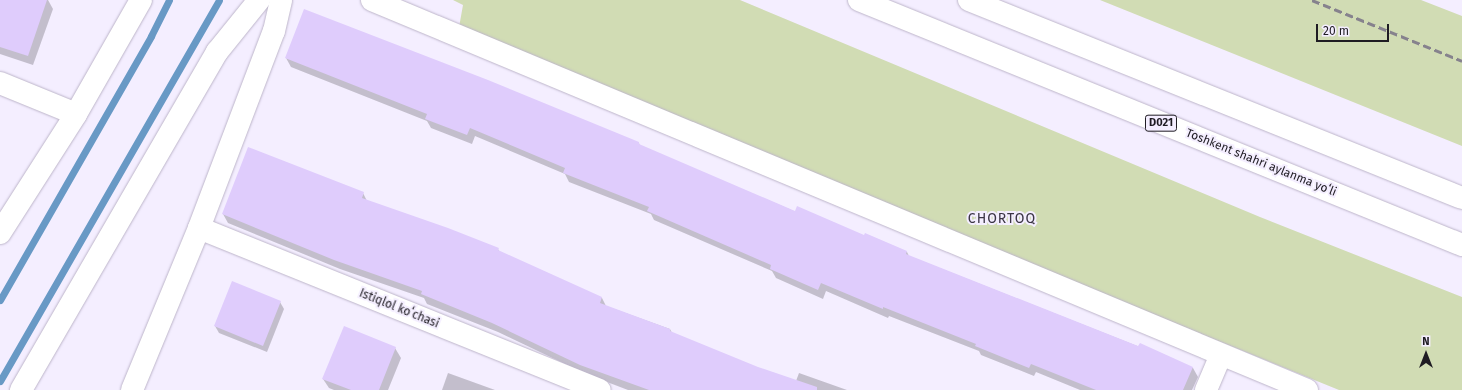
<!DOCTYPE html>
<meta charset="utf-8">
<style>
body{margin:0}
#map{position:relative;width:1462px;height:390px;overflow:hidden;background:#f4eeff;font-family:"Fira Sans",sans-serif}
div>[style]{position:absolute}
.green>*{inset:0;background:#d1dcb4}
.shadow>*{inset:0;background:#0003}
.stream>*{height:7px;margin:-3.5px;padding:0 3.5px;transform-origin:3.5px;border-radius:3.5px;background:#6899c5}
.building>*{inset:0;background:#dfccfc}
.roads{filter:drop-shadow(0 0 1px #bdb5ca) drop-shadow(0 0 1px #bdb5ca)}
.minor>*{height:22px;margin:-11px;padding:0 11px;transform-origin:11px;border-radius:11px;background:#fff}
.highway>*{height:22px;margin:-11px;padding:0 11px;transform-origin:11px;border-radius:11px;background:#fff}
.rail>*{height:3px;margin-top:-1.5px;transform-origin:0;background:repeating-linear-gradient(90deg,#86828d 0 8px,transparent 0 12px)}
span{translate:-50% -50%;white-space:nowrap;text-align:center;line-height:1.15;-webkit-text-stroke:4px #f4eeff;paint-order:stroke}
.shield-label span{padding:1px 3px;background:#f4eeff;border:1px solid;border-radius:3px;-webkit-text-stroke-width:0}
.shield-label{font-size:11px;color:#1f1c23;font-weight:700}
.street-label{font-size:12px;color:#1f1c23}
.quarter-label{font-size:14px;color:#3b3545;letter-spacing:1px}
.north{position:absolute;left:1406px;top:334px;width:40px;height:40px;-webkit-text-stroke:3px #f4eeff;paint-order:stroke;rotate:0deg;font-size:11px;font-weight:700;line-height:16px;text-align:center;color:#1f1c23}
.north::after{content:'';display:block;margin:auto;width:14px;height:18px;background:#1f1c23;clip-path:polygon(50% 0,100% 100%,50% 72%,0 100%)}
.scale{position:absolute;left:1316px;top:24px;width:73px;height:18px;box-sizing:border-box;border:2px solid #1f1c23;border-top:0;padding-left:5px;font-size:12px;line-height:14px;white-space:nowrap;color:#1f1c23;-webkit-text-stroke:3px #f4eeff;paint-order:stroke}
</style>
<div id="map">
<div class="green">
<i style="clip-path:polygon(453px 0,740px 0,1260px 217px,1462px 297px,1462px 390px,1339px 390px,458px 33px,463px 5px)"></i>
<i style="clip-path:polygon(1100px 0,1421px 0,1462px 16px,1462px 146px)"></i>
</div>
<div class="shadow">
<i style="clip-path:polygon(0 0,48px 0,53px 9px,33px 65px,0 54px)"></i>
<i style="clip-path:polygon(286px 58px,639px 143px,640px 146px,796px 212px,865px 236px,866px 235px,907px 252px,909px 256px,1193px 368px,1198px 377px,1192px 390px,1080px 390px,1036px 372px,1034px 376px,981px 355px,979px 351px,889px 316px,888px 318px,826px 291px,823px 299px,776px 278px,772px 271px,654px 220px,651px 214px,569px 182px,565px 174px,475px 136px,472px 144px,431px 128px,427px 121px,291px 67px)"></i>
<i style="clip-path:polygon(363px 193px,367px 201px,498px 249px,500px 253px,602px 298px,606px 306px,670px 329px,672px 333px,758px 368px,796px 381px,799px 373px,847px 390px,628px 390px,586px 374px,498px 332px,427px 304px,424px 298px,340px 269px,228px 223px,223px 214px)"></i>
<i style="clip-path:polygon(280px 302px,284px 309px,267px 352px,219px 333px,215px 326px)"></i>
<i style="clip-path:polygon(395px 348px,401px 358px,388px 390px,334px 390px,329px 388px,323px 379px)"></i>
<i style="clip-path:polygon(448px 373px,495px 390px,442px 390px)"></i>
</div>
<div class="stream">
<i style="left:0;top:300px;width:304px;rotate:-60.2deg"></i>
<i style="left:151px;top:36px;width:40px;rotate:-63.4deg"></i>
<i style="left:0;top:381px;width:439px;rotate:-60.1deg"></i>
</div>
<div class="building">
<i style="clip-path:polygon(0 0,47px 0,28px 56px,0 47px)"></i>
<i style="clip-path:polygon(304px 9px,488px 80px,639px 142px,639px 144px,795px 211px,797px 206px,864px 235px,865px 233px,907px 251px,906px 254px,1138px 346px,1140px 343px,1193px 367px,1183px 390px,1096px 390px,1031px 364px,1029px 368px,975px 346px,976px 344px,883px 307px,883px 309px,821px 283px,818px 290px,770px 269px,771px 265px,647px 211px,649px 207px,563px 173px,565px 168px,470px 128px,467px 135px,425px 119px,427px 114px,285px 58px)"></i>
<i style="clip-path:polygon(248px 147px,364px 192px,362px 198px,448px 228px,499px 248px,498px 250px,602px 297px,600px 303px,670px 329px,670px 331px,758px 367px,817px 387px,817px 390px,649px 390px,580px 365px,492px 323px,421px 294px,422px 291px,334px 260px,222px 214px)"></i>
<i style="clip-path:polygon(232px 281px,281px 301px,263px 346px,214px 326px)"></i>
<i style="clip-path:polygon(344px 326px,396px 347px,379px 390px,351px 390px,322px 379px)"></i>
</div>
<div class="roads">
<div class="minor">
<i style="left:372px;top:0;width:1013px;rotate:22.64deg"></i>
<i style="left:0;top:83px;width:82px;rotate:22.2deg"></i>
<i style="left:199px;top:228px;width:432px;rotate:22deg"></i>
<i style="left:0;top:233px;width:141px;rotate:-57.4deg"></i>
<i style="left:76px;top:114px;width:131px;rotate:-60.3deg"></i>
<i style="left:21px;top:390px;width:391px;rotate:-59.9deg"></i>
<i style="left:217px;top:52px;width:67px;rotate:-51.1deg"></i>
<i style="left:132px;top:390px;width:175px;rotate:-67.5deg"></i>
<i style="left:199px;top:228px;width:211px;rotate:-69.2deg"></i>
<i style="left:274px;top:31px;width:32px;rotate:-77deg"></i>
<i style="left:1206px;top:390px;width:38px;rotate:-67deg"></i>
</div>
<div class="highway">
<i style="left:859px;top:0;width:651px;rotate:22.11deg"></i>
<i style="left:969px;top:0;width:531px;rotate:21.88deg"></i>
</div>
</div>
<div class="rail">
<i style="left:1312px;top:0;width:162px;rotate:22.1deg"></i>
</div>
<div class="shield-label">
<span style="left:1161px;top:123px">D021</span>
</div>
<div class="street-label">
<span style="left:1261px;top:163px;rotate:22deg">Toshkent shahri aylanma yoʻli</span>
<span style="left:399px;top:309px;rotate:22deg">Istiqlol koʻchasi</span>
</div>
<div class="quarter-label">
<span style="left:1002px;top:219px">CHORTOQ</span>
</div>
<div class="north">N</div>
<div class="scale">20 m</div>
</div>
